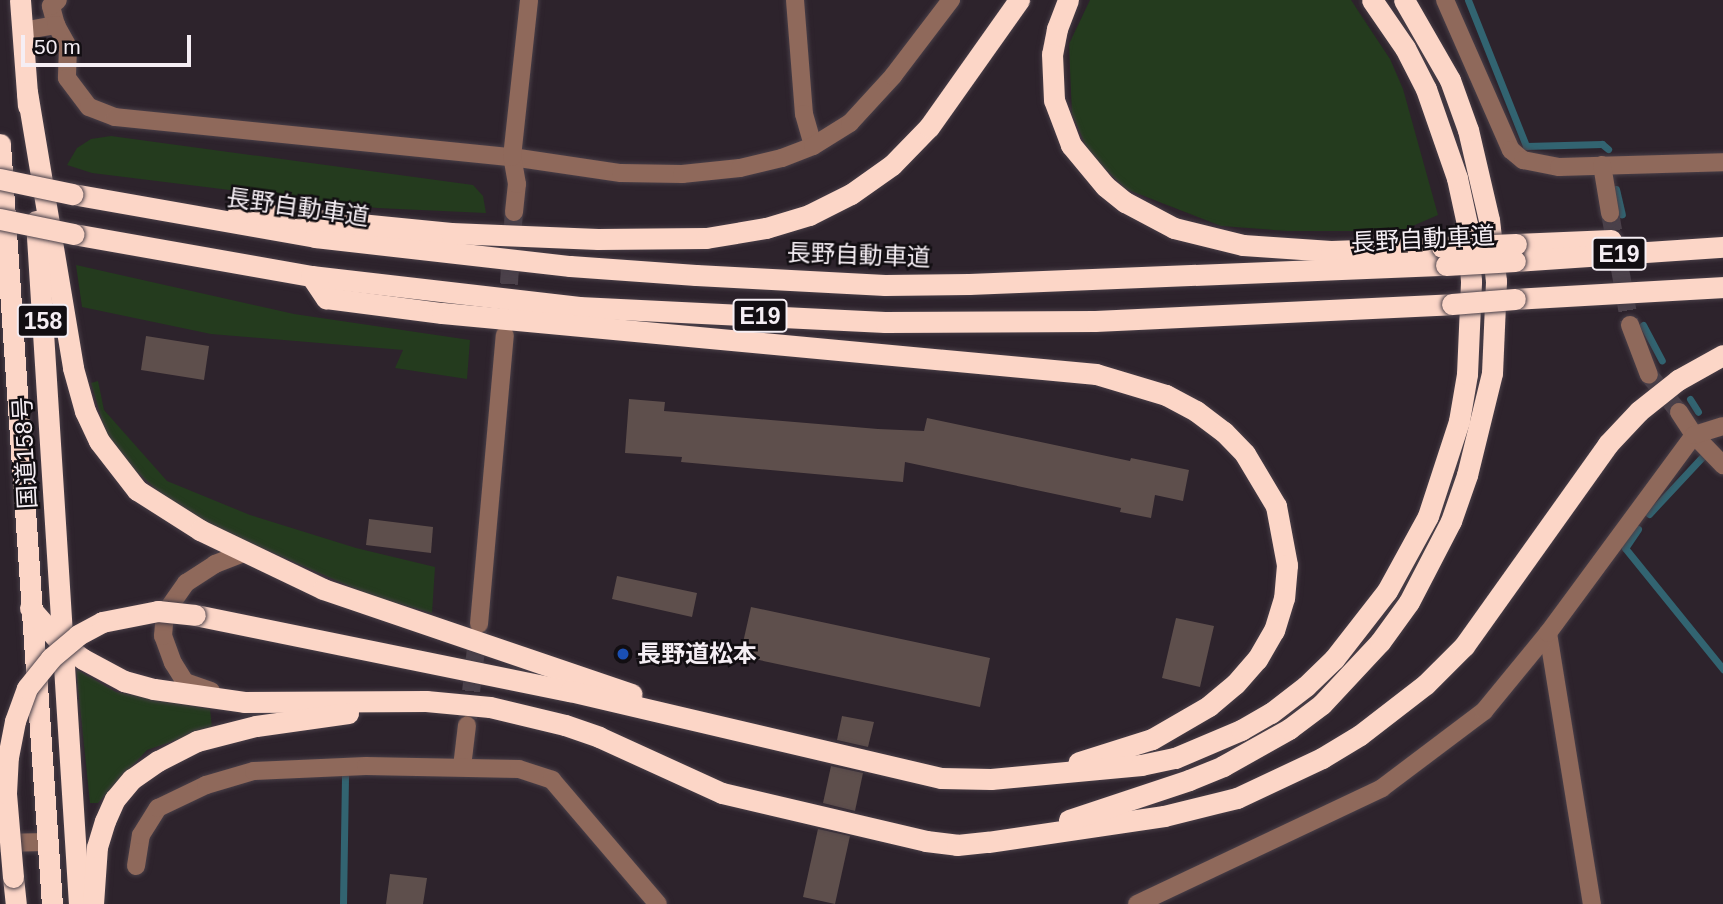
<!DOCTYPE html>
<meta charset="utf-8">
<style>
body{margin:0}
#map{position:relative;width:1723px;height:904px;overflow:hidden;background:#2d232c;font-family:Arial,"Noto Sans JP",sans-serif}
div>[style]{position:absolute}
.green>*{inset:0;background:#243b1e}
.stream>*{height:7px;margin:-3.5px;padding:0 3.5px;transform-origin:3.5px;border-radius:3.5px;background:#326471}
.building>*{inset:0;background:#5e4f4c}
.minor-tunnel>*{height:18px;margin-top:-9px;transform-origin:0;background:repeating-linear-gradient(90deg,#4b414a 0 18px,transparent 0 27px)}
.roads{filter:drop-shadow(0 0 2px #493f48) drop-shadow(0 0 2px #493f48)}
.minor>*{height:18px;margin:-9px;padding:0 9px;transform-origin:9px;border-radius:9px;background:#8f695b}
.highway>*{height:21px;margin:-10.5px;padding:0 10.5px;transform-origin:10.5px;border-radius:10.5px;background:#fcd6c7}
.bridges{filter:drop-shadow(0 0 2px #493f48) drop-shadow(0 0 2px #493f48)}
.highway-bridge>*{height:21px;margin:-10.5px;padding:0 10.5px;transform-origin:10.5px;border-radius:10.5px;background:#fcd6c7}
.dots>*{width:19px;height:19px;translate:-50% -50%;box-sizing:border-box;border:4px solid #120e12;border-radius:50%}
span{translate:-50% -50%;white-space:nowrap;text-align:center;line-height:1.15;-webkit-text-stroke:5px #120e12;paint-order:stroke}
.shield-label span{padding:2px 5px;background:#120e12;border:2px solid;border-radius:5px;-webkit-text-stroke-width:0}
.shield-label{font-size:23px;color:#f5eef4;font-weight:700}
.street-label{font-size:24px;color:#f5eef4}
.poi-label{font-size:24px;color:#f5eef4;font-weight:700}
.left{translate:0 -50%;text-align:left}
.scale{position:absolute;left:21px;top:35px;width:170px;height:32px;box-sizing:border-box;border:4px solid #f5eef4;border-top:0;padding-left:9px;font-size:21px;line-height:24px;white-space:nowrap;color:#f5eef4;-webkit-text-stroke:5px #120e12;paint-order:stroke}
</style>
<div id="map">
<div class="green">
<i style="clip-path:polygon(1090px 0,1351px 0,1390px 59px,1403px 89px,1438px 215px,1401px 231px,1287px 231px,1221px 226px,1126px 189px,1089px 153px,1072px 114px,1069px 44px)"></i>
<i style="clip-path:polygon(111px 136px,473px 185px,483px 196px,486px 213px,377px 208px,92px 173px,67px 165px,77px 148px,91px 139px)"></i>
<i style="clip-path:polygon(76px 265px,294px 314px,470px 340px,467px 379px,395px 368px,403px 350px,211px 334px,82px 307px)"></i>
<i style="clip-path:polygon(98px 381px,104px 410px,167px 481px,250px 515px,356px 548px,435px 567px,432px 613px,374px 597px,228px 533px,176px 507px,117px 454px,105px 430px,91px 383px)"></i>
<i style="clip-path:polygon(76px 669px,116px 692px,210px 709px,212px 728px,147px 750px,98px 803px,90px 803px)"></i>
</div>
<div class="stream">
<i style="left:1468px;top:0;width:157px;rotate:68.3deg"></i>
<i style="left:1526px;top:146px;width:76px;rotate:-1.5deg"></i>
<i style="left:1602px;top:144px;width:8px;rotate:40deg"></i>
<i style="left:1616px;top:189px;width:26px;rotate:77deg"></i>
<i style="left:1643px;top:325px;width:40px;rotate:62deg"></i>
<i style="left:1690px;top:399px;width:15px;rotate:58deg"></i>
<i style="left:1649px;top:514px;width:81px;rotate:-47deg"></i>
<i style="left:1638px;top:529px;width:23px;rotate:124deg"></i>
<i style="left:1625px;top:548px;width:156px;rotate:51deg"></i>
<i style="left:343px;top:904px;width:128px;rotate:-89.1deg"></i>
</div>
<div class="building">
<i style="clip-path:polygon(146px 336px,209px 346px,204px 380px,141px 370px)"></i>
<i style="clip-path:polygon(629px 399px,665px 402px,664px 411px,878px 429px,924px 431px,927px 418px,1130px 461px,1131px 458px,1189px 470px,1183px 501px,1155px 495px,1151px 518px,1120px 512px,1121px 508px,905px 462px,903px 482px,681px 462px,682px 457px,625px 453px)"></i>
<i style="clip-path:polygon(369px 519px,433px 527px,431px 553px,366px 545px)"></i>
<i style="clip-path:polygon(617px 576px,697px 593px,692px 617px,612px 599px)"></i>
<i style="clip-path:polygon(751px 607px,990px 658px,980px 707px,740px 656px)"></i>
<i style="clip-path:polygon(1176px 618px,1214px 626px,1200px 687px,1162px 678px)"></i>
<i style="clip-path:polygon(842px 716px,874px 722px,868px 747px,837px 740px)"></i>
<i style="clip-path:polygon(831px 766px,863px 773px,855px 811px,823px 803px)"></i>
<i style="clip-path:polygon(818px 829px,850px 836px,835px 904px,803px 897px)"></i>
<i style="clip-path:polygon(390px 874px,427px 878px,423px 904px,386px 904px)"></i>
</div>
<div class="minor-tunnel">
<i style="left:1610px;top:213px;width:114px;rotate:79.9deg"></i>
<i style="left:507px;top:311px;width:99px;rotate:-86deg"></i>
<i style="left:1649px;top:375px;width:48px;rotate:51deg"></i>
<i style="left:468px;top:718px;width:88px;rotate:-83.4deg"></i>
</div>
<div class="roads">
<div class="minor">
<i style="left:795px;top:0;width:114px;rotate:85.5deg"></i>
<i style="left:804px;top:114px;width:33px;rotate:74deg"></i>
<i style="left:1445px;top:0;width:164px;rotate:66.3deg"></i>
<i style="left:1511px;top:150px;width:16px;rotate:40deg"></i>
<i style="left:1523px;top:160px;width:37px;rotate:11deg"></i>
<i style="left:1559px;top:167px;width:164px;rotate:-1.7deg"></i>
<i style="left:56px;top:25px;width:20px;rotate:-105deg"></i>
<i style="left:51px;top:6px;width:9px;rotate:-41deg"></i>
<i style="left:22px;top:31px;width:35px;rotate:-10deg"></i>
<i style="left:56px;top:25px;width:25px;rotate:61deg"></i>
<i style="left:68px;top:47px;width:31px;rotate:92deg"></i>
<i style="left:67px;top:78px;width:36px;rotate:53deg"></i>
<i style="left:89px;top:107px;width:28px;rotate:21deg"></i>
<i style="left:115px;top:117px;width:399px;rotate:5.8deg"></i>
<i style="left:512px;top:157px;width:110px;rotate:8.4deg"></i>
<i style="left:621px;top:173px;width:61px;rotate:0.9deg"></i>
<i style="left:682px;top:174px;width:58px;rotate:-5.9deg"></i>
<i style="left:740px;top:168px;width:43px;rotate:-13.4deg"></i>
<i style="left:782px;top:158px;width:33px;rotate:-21deg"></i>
<i style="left:813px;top:146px;width:44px;rotate:-31.9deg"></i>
<i style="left:850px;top:123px;width:64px;rotate:-47.5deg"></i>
<i style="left:893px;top:76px;width:96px;rotate:-52.7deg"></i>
<i style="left:1602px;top:165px;width:49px;rotate:80.5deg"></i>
<i style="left:514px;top:212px;width:28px;rotate:-84deg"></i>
<i style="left:517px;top:184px;width:27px;rotate:-100deg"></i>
<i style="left:512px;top:157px;width:158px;rotate:-83.8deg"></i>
<i style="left:1630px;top:325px;width:53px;rotate:69.2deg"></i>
<i style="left:1679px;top:412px;width:27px;rotate:57deg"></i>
<i style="left:1694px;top:435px;width:42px;rotate:46deg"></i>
<i style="left:479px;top:624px;width:290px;rotate:-84.9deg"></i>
<i style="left:1548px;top:633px;width:275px;rotate:80.8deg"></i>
<i style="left:211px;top:691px;width:28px;rotate:-161deg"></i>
<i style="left:185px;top:682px;width:22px;rotate:-122deg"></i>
<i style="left:173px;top:663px;width:29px;rotate:-110deg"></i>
<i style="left:163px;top:636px;width:23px;rotate:-85deg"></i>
<i style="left:165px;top:613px;width:37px;rotate:-55deg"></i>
<i style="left:186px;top:583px;width:35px;rotate:-33deg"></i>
<i style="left:215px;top:564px;width:31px;rotate:-21deg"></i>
<i style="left:462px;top:767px;width:42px;rotate:-83.2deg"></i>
<i style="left:0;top:843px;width:47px;rotate:-1.2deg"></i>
<i style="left:136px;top:866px;width:31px;rotate:-81deg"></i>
<i style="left:141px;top:835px;width:32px;rotate:-58deg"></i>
<i style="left:158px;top:808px;width:53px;rotate:-25.6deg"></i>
<i style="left:206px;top:785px;width:50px;rotate:-16.3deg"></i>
<i style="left:254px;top:771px;width:112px;rotate:-2.6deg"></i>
<i style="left:366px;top:766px;width:153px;rotate:1.1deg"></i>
<i style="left:519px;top:769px;width:35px;rotate:18deg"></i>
<i style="left:552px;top:780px;width:163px;rotate:49.5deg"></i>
<i style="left:1137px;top:904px;width:271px;rotate:-25.3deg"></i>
<i style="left:1382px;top:788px;width:128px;rotate:-37deg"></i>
<i style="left:1484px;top:711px;width:101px;rotate:-50.6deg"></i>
<i style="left:1548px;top:633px;width:246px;rotate:-53.6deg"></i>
<i style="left:1694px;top:435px;width:30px;rotate:-17deg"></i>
</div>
<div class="highway">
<i style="left:20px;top:0;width:106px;rotate:85.7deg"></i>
<i style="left:1068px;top:0;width:31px;rotate:111deg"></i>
<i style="left:1057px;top:29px;width:25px;rotate:101deg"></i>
<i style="left:1052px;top:54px;width:46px;rotate:87.5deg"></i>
<i style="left:1054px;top:100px;width:48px;rotate:69.3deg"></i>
<i style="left:1071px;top:145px;width:53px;rotate:50.3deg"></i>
<i style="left:1105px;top:186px;width:26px;rotate:39deg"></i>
<i style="left:1125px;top:202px;width:55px;rotate:28deg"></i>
<i style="left:1174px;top:228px;width:71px;rotate:13.8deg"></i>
<i style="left:1243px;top:245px;width:88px;rotate:3.9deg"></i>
<i style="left:1331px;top:251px;width:111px;rotate:-2.1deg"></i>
<i style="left:27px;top:92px;width:280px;rotate:80.5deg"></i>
<i style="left:73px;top:368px;width:45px;rotate:74.4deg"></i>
<i style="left:85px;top:411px;width:33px;rotate:65deg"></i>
<i style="left:99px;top:441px;width:62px;rotate:52.2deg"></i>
<i style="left:137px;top:490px;width:75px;rotate:32.4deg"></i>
<i style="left:200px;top:530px;width:136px;rotate:25.6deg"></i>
<i style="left:323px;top:589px;width:326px;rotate:18.8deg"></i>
<i style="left:0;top:144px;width:762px;rotate:86.09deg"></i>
<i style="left:72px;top:194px;width:247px;rotate:10deg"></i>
<i style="left:315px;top:237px;width:257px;rotate:6.5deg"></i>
<i style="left:570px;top:266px;width:126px;rotate:4.1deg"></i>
<i style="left:696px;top:275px;width:189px;rotate:3deg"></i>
<i style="left:885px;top:285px;width:84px;rotate:-0.7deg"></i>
<i style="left:969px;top:284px;width:477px;rotate:-2.3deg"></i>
<i style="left:238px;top:212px;width:214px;rotate:5.6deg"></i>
<i style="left:451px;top:233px;width:147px;rotate:2.3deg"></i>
<i style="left:598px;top:239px;width:108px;rotate:-0.5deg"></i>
<i style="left:706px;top:238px;width:61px;rotate:-9.5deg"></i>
<i style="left:766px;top:228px;width:45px;rotate:-16.8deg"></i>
<i style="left:809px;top:215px;width:47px;rotate:-26.6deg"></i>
<i style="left:851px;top:194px;width:50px;rotate:-35.3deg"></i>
<i style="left:892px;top:165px;width:53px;rotate:-45.8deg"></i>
<i style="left:929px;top:127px;width:156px;rotate:-54.7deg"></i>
<i style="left:36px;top:221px;width:684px;rotate:86.4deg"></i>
<i style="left:73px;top:234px;width:242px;rotate:10deg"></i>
<i style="left:311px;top:276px;width:270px;rotate:6.6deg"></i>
<i style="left:579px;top:307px;width:306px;rotate:2.8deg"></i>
<i style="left:885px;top:322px;width:210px;rotate:-0.3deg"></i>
<i style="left:1095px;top:321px;width:357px;rotate:-2.7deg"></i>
<i style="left:1516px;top:244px;width:95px;rotate:-2.4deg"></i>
<i style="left:1515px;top:261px;width:208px;rotate:-3.9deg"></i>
<i style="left:311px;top:276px;width:27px;rotate:56deg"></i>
<i style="left:326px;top:298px;width:117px;rotate:7.4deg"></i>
<i style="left:442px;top:313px;width:657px;rotate:5.33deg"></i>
<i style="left:1096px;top:374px;width:73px;rotate:16.7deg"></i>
<i style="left:1166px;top:395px;width:34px;rotate:28deg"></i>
<i style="left:1196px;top:411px;width:35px;rotate:37deg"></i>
<i style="left:1224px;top:432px;width:30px;rotate:46deg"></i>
<i style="left:1245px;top:454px;width:61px;rotate:59.2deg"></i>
<i style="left:1276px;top:506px;width:60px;rotate:79.4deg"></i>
<i style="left:1287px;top:565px;width:33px;rotate:95deg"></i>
<i style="left:1284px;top:598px;width:34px;rotate:107deg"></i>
<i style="left:1274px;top:630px;width:34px;rotate:120deg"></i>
<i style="left:1257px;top:659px;width:33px;rotate:131deg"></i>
<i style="left:1235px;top:684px;width:34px;rotate:140deg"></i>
<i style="left:1209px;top:706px;width:66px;rotate:149.9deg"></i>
<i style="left:1152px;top:739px;width:77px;rotate:162.5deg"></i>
<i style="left:1515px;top:299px;width:208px;rotate:-3.3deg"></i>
<i style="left:30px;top:608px;width:47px;rotate:48.5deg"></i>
<i style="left:61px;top:643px;width:27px;rotate:36deg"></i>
<i style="left:83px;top:659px;width:47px;rotate:28.2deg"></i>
<i style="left:124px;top:681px;width:31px;rotate:15deg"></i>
<i style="left:154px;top:689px;width:91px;rotate:8.2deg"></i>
<i style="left:244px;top:702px;width:182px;rotate:-0.3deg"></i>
<i style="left:426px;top:701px;width:64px;rotate:5.4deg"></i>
<i style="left:490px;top:707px;width:77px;rotate:13.5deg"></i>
<i style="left:565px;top:725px;width:36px;rotate:19deg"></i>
<i style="left:599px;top:737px;width:135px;rotate:24.5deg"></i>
<i style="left:722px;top:793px;width:210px;rotate:13.2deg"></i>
<i style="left:926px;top:841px;width:31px;rotate:7deg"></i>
<i style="left:957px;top:845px;width:31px;rotate:-6deg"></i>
<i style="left:988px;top:842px;width:178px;rotate:-8.4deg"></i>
<i style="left:1164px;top:816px;width:75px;rotate:-13.9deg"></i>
<i style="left:1237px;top:798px;width:94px;rotate:-25.2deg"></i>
<i style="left:1322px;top:758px;width:44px;rotate:-31.2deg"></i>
<i style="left:1360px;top:735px;width:83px;rotate:-37.7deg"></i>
<i style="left:1426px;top:684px;width:54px;rotate:-45deg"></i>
<i style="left:1464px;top:646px;width:248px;rotate:-54.5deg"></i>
<i style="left:1608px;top:444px;width:45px;rotate:-46.8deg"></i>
<i style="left:1639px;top:411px;width:50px;rotate:-38.5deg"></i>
<i style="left:1678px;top:380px;width:51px;rotate:-29.1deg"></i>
<i style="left:195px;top:615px;width:383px;rotate:11.5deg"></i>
<i style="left:570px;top:691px;width:381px;rotate:13.2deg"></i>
<i style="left:941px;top:778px;width:50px;rotate:1.1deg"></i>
<i style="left:991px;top:779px;width:151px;rotate:-5.3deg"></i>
<i style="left:1141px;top:765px;width:35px;rotate:-12deg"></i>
<i style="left:1175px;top:758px;width:72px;rotate:-23deg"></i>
<i style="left:1241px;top:730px;width:34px;rotate:-30deg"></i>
<i style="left:1271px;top:713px;width:44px;rotate:-37.6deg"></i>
<i style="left:1306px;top:686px;width:39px;rotate:-44deg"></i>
<i style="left:1334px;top:659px;width:86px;rotate:-52.1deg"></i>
<i style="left:1387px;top:591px;width:85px;rotate:-61.3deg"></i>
<i style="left:1428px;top:516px;width:100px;rotate:-71.9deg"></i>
<i style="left:1459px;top:421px;width:48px;rotate:-80.3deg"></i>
<i style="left:1467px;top:374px;width:93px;rotate:-87.5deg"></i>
<i style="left:1471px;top:281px;width:57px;rotate:-94deg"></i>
<i style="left:1467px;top:224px;width:47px;rotate:-102.3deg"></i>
<i style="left:1457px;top:178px;width:94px;rotate:-109.2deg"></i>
<i style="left:1426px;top:89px;width:46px;rotate:-117.1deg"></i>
<i style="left:1405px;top:48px;width:58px;rotate:-124.5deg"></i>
<i style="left:1069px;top:820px;width:126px;rotate:-18.4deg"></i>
<i style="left:1189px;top:780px;width:37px;rotate:-22deg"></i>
<i style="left:1223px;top:766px;width:76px;rotate:-29.3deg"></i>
<i style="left:1289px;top:729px;width:41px;rotate:-37.1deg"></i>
<i style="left:1322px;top:704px;width:85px;rotate:-46.9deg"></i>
<i style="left:1380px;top:642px;width:49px;rotate:-54.1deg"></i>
<i style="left:1409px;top:602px;width:91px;rotate:-62.6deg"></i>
<i style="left:1451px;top:521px;width:49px;rotate:-70.8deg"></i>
<i style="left:1467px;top:475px;width:105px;rotate:-76.2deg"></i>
<i style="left:1492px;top:373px;width:92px;rotate:-87.5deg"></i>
<i style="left:1496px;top:281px;width:61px;rotate:-96.5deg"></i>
<i style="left:1489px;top:220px;width:92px;rotate:-103.1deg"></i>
<i style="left:1468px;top:130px;width:53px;rotate:-109.8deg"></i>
<i style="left:1450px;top:80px;width:92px;rotate:-119.9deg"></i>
<i style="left:13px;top:877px;width:27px;rotate:84deg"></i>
<i style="left:93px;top:904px;width:57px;rotate:-86deg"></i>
<i style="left:97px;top:847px;width:27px;rotate:-73deg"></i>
<i style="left:105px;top:821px;width:24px;rotate:-66deg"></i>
<i style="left:115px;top:799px;width:26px;rotate:-50deg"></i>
<i style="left:132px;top:779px;width:32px;rotate:-35deg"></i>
<i style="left:158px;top:761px;width:44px;rotate:-27.1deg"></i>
<i style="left:197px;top:741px;width:61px;rotate:-14.3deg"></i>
<i style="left:256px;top:726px;width:93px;rotate:-8deg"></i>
</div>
</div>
<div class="bridges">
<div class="highway-bridge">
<i style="left:0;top:179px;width:74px;rotate:11.8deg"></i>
<i style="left:0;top:219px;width:75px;rotate:11.6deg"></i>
<i style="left:1442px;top:247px;width:74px;rotate:-2.3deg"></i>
<i style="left:1446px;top:265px;width:69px;rotate:-3.3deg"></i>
<i style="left:1452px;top:304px;width:63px;rotate:-4.5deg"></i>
<i style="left:13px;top:877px;width:84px;rotate:-94.8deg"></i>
<i style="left:6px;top:793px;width:36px;rotate:-87deg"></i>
<i style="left:8px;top:757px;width:37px;rotate:-79deg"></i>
<i style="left:15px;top:721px;width:35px;rotate:-70deg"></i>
<i style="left:27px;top:688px;width:38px;rotate:-51deg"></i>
<i style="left:51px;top:658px;width:35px;rotate:-40deg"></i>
<i style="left:78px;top:635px;width:27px;rotate:-28deg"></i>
<i style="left:102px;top:622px;width:57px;rotate:-11.1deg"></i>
<i style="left:158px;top:611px;width:37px;rotate:6deg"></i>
</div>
</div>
<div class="dots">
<i style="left:623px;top:654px;background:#1a4fb4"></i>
</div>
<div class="shield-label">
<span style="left:1619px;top:254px">E19</span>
<span style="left:760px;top:316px">E19</span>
<span style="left:43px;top:321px">158</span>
</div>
<div class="street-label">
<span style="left:298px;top:207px;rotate:8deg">長野自動車道</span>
<span style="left:1423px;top:239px;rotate:-3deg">長野自動車道</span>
<span style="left:859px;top:255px;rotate:2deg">長野自動車道</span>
<span style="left:25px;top:453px;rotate:-93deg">国道158号</span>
</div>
<div class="poi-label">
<span class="left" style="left:637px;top:654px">長野道松本</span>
</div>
<div class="scale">50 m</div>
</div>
